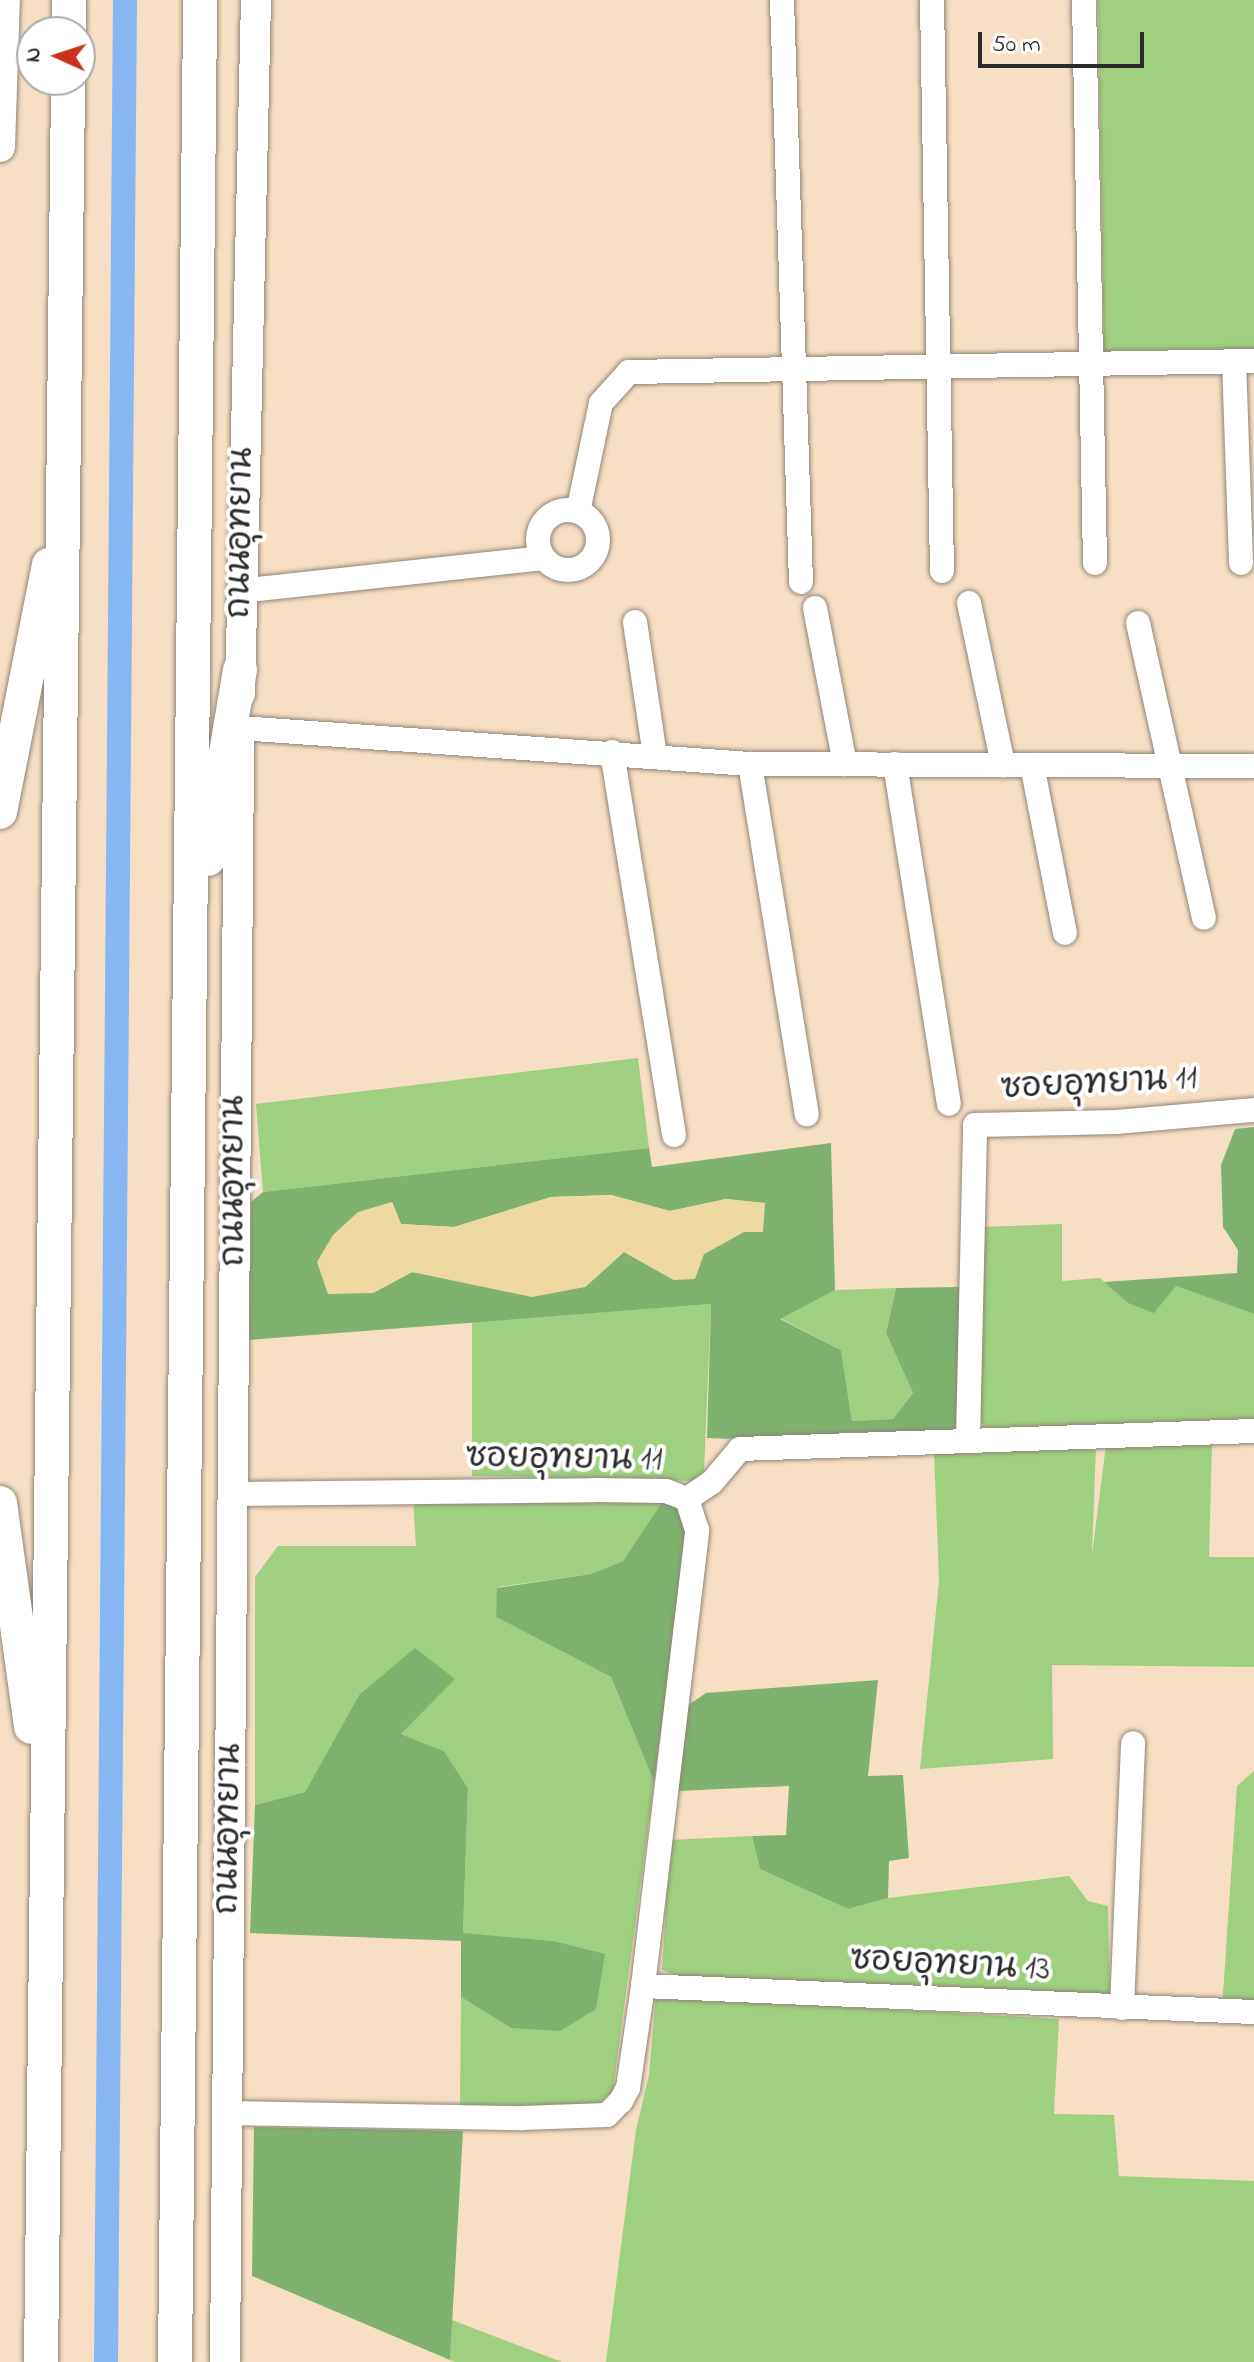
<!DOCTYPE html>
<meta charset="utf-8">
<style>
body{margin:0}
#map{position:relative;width:1254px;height:2362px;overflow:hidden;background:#f6dfc5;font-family:"Indie Flower","Playpen Sans Thai",sans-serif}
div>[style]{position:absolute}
.green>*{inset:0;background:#9fd07f}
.forest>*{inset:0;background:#7fb26e}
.sand>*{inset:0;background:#eeda9e}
.canal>*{height:24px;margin:-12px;padding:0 12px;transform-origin:12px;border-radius:12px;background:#87b7f2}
.roads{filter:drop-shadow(0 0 2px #908578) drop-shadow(0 0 2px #908578)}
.minor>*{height:24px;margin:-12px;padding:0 12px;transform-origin:12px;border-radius:12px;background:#fff}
.minor>.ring{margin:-12px;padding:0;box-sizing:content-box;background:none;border:24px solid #fff;border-radius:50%}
.tertiary>*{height:30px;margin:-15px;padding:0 15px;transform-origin:15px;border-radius:15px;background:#fff}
.secondary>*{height:34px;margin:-17px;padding:0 17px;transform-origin:17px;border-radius:17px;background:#fff}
span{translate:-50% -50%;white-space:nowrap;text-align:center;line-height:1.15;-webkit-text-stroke:8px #fff;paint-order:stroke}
.street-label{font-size:34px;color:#2b2b2b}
.north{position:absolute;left:16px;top:16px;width:80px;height:80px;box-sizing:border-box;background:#fff;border:2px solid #aaa;border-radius:50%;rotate:273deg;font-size:22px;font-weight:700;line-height:32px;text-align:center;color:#2b2b2b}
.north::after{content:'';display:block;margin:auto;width:28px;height:36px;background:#c8321e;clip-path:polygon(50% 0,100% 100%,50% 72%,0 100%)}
.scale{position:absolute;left:978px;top:32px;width:166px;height:36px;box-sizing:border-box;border:4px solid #2b2b2b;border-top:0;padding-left:10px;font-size:24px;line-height:28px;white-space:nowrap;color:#2b2b2b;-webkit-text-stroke:6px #fff;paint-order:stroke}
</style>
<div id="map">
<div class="green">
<i style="clip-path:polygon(1098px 0,1254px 0,1254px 353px,1104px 356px)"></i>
<i style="clip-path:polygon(638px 1058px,649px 1148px,263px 1192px,256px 1104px)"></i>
<i style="clip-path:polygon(1062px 1224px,1062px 1281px,1100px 1278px,1128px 1303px,1176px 1286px,1254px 1314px,1254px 1422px,985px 1433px,979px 1414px,981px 1227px)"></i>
<i style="clip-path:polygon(896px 1288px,886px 1333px,913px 1393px,893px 1419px,852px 1421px,841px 1350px,780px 1318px,835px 1290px)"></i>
<i style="clip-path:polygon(711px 1304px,704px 1471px,694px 1481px,472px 1476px,472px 1322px)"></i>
<i style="clip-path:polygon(1106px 1445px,1212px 1445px,1209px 1557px,1254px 1557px,1254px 1667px,1052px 1665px,1053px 1759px,920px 1769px,939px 1581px,934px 1451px,1096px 1447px,1092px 1555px)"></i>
<i style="clip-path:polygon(413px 1500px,662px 1502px,623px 1561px,591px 1574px,498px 1587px,496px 1617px,611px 1677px,654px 1782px,613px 2090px,597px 2107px,460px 2105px,461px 1997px,511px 2028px,605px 1955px,554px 1941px,463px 1934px,468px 1788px,444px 1751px,401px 1734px,455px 1678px,359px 1695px,305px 1792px,255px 1805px,255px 1577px,278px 1546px,416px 1546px)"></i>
<i style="clip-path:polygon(1254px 1771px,1254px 2012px,1222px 2009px,1237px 1786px)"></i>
<i style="clip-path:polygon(752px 1836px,760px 1869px,848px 1909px,888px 1898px,1069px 1876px,1088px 1901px,1108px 1906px,1110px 1999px,686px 1978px,662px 1970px,670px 1840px)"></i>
<i style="clip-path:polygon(656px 1996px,1059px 2019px,1054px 2114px,1114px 2115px,1119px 2176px,1254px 2181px,1254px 2362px,606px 2362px,636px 2130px,649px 2075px)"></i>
<i style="clip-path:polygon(452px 2320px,562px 2362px,455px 2362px,450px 2360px)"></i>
</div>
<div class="forest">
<i style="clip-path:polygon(1254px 1127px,1254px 1314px,1176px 1286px,1154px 1313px,1128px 1303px,1104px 1282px,1237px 1273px,1238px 1250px,1223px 1227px,1221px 1165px,1235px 1129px)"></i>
<i style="clip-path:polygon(evenodd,831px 1143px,835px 1290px,780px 1319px,841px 1350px,852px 1421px,893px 1419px,913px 1393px,886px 1333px,896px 1288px,960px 1287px,956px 1431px,839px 1433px,828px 1442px,707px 1438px,711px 1304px,249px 1340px,251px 1202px,263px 1192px,649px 1148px,652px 1167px,831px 1143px,611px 1195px,670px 1211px,726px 1199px,765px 1203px,744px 1232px,704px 1254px,674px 1280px,624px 1252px,585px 1287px,458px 1280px,412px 1272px,373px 1293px,392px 1202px,401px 1224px,454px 1227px,551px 1197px,611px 1195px)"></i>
<i style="clip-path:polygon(662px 1502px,675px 1504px,685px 1517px,687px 1544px,654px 1782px,611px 1677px,496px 1617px,497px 1588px,591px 1574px,623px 1561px)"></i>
<i style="clip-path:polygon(415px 1648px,455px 1679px,401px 1734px,444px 1751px,468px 1788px,463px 1933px,554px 1941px,605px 1954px,596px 2009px,560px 2031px,511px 2028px,461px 1997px,461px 1941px,250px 1933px,255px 1805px,305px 1792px,359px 1695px)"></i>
<i style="clip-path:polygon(878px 1680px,868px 1776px,903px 1775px,909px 1858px,889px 1861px,888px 1898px,848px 1909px,760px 1869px,752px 1836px,786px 1835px,789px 1786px,677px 1791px,687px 1706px,706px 1693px)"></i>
<i style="clip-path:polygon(254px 2127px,463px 2131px,450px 2360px,252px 2276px)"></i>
</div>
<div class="sand">
<i style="clip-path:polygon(611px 1195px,670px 1211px,726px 1199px,765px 1203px,763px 1232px,743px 1232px,704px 1254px,695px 1279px,674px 1280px,624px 1252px,585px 1287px,532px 1297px,412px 1272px,373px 1293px,328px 1294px,317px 1262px,333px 1235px,358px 1212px,392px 1202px,401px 1224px,454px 1227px,551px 1197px)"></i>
</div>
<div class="canal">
<i style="left:106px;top:2362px;width:2362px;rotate:-89.54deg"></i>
</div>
<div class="roads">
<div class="minor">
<i style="left:782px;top:0;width:582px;rotate:88.13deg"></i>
<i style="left:932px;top:0;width:571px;rotate:89deg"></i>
<i style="left:1084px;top:0;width:563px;rotate:88.88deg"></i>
<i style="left:1234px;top:361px;width:202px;rotate:88deg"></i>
<i class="ring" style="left:538px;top:510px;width:36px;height:36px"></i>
<i style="left:578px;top:512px;width:111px;rotate:-78.1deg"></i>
<i style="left:601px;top:403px;width:42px;rotate:-47.9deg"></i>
<i style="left:629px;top:372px;width:625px;rotate:-1.01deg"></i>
<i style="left:240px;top:591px;width:305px;rotate:-6.2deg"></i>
<i style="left:969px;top:603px;width:166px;rotate:78.1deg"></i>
<i style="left:815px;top:608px;width:159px;rotate:79.1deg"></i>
<i style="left:635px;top:622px;width:135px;rotate:81.5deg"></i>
<i style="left:1138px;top:623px;width:302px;rotate:77.4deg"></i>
<i style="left:240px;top:728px;width:511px;rotate:4.04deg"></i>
<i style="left:750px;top:764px;width:504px;rotate:0.23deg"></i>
<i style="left:612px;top:752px;width:388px;rotate:80.8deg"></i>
<i style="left:750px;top:764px;width:355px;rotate:80.8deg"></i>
<i style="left:895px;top:764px;width:344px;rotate:81deg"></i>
<i style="left:1032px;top:765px;width:171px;rotate:78.9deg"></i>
<i style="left:968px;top:1440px;width:315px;rotate:-88.7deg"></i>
<i style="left:975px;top:1125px;width:141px;rotate:-1.2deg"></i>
<i style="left:1116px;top:1122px;width:139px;rotate:-5deg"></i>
<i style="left:233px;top:1494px;width:361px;rotate:-0.6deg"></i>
<i style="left:594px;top:1490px;width:72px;rotate:0.8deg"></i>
<i style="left:666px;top:1491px;width:22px;rotate:21deg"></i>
<i style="left:687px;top:1499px;width:30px;rotate:-34deg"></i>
<i style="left:712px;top:1482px;width:43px;rotate:-49.7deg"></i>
<i style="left:740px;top:1449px;width:514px;rotate:-2.01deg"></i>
<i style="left:643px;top:1986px;width:612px;rotate:2.44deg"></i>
<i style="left:1122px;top:2008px;width:265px;rotate:-87.6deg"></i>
<i style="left:227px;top:2113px;width:295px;rotate:1deg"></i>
<i style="left:522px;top:2118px;width:85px;rotate:-2deg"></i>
<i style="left:607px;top:2115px;width:20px;rotate:-45deg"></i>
<i style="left:621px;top:2101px;width:15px;rotate:-62deg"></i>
<i style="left:628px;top:2088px;width:103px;rotate:-81.6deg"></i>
<i style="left:643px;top:1986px;width:459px;rotate:-83.2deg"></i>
<i style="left:697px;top:1530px;width:33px;rotate:-108deg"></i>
</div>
<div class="tertiary">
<i style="left:0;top:147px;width:147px;rotate:-88.1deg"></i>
<i style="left:240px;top:694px;width:694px;rotate:-88.68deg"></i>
<i style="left:225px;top:2362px;width:1620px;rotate:-89.5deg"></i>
</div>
<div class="secondary">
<i style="left:69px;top:32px;width:32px;rotate:-90deg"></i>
<i style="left:0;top:812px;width:252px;rotate:-78.8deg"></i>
<i style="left:208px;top:859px;width:192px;rotate:-80.4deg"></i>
<i style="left:0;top:1503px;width:226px;rotate:82.1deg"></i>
<i style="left:41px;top:2362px;width:2282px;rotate:-89.32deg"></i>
<i style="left:175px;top:2362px;width:2362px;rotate:-89.39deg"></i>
</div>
</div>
<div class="street-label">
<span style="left:242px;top:533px;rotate:-89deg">ถนนอุทยาน</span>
<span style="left:1099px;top:1085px;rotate:-3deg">ซอยอุทยาน 11</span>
<span style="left:235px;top:1181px;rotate:-90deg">ถนนอุทยาน</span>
<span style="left:564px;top:1460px;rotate:1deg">ซอยอุทยาน 11</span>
<span style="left:230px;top:1829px;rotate:-89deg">ถนนอุทยาน</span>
<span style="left:950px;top:1966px;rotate:3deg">ซอยอุทยาน 13</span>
</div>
<div class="north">N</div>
<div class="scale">50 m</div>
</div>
